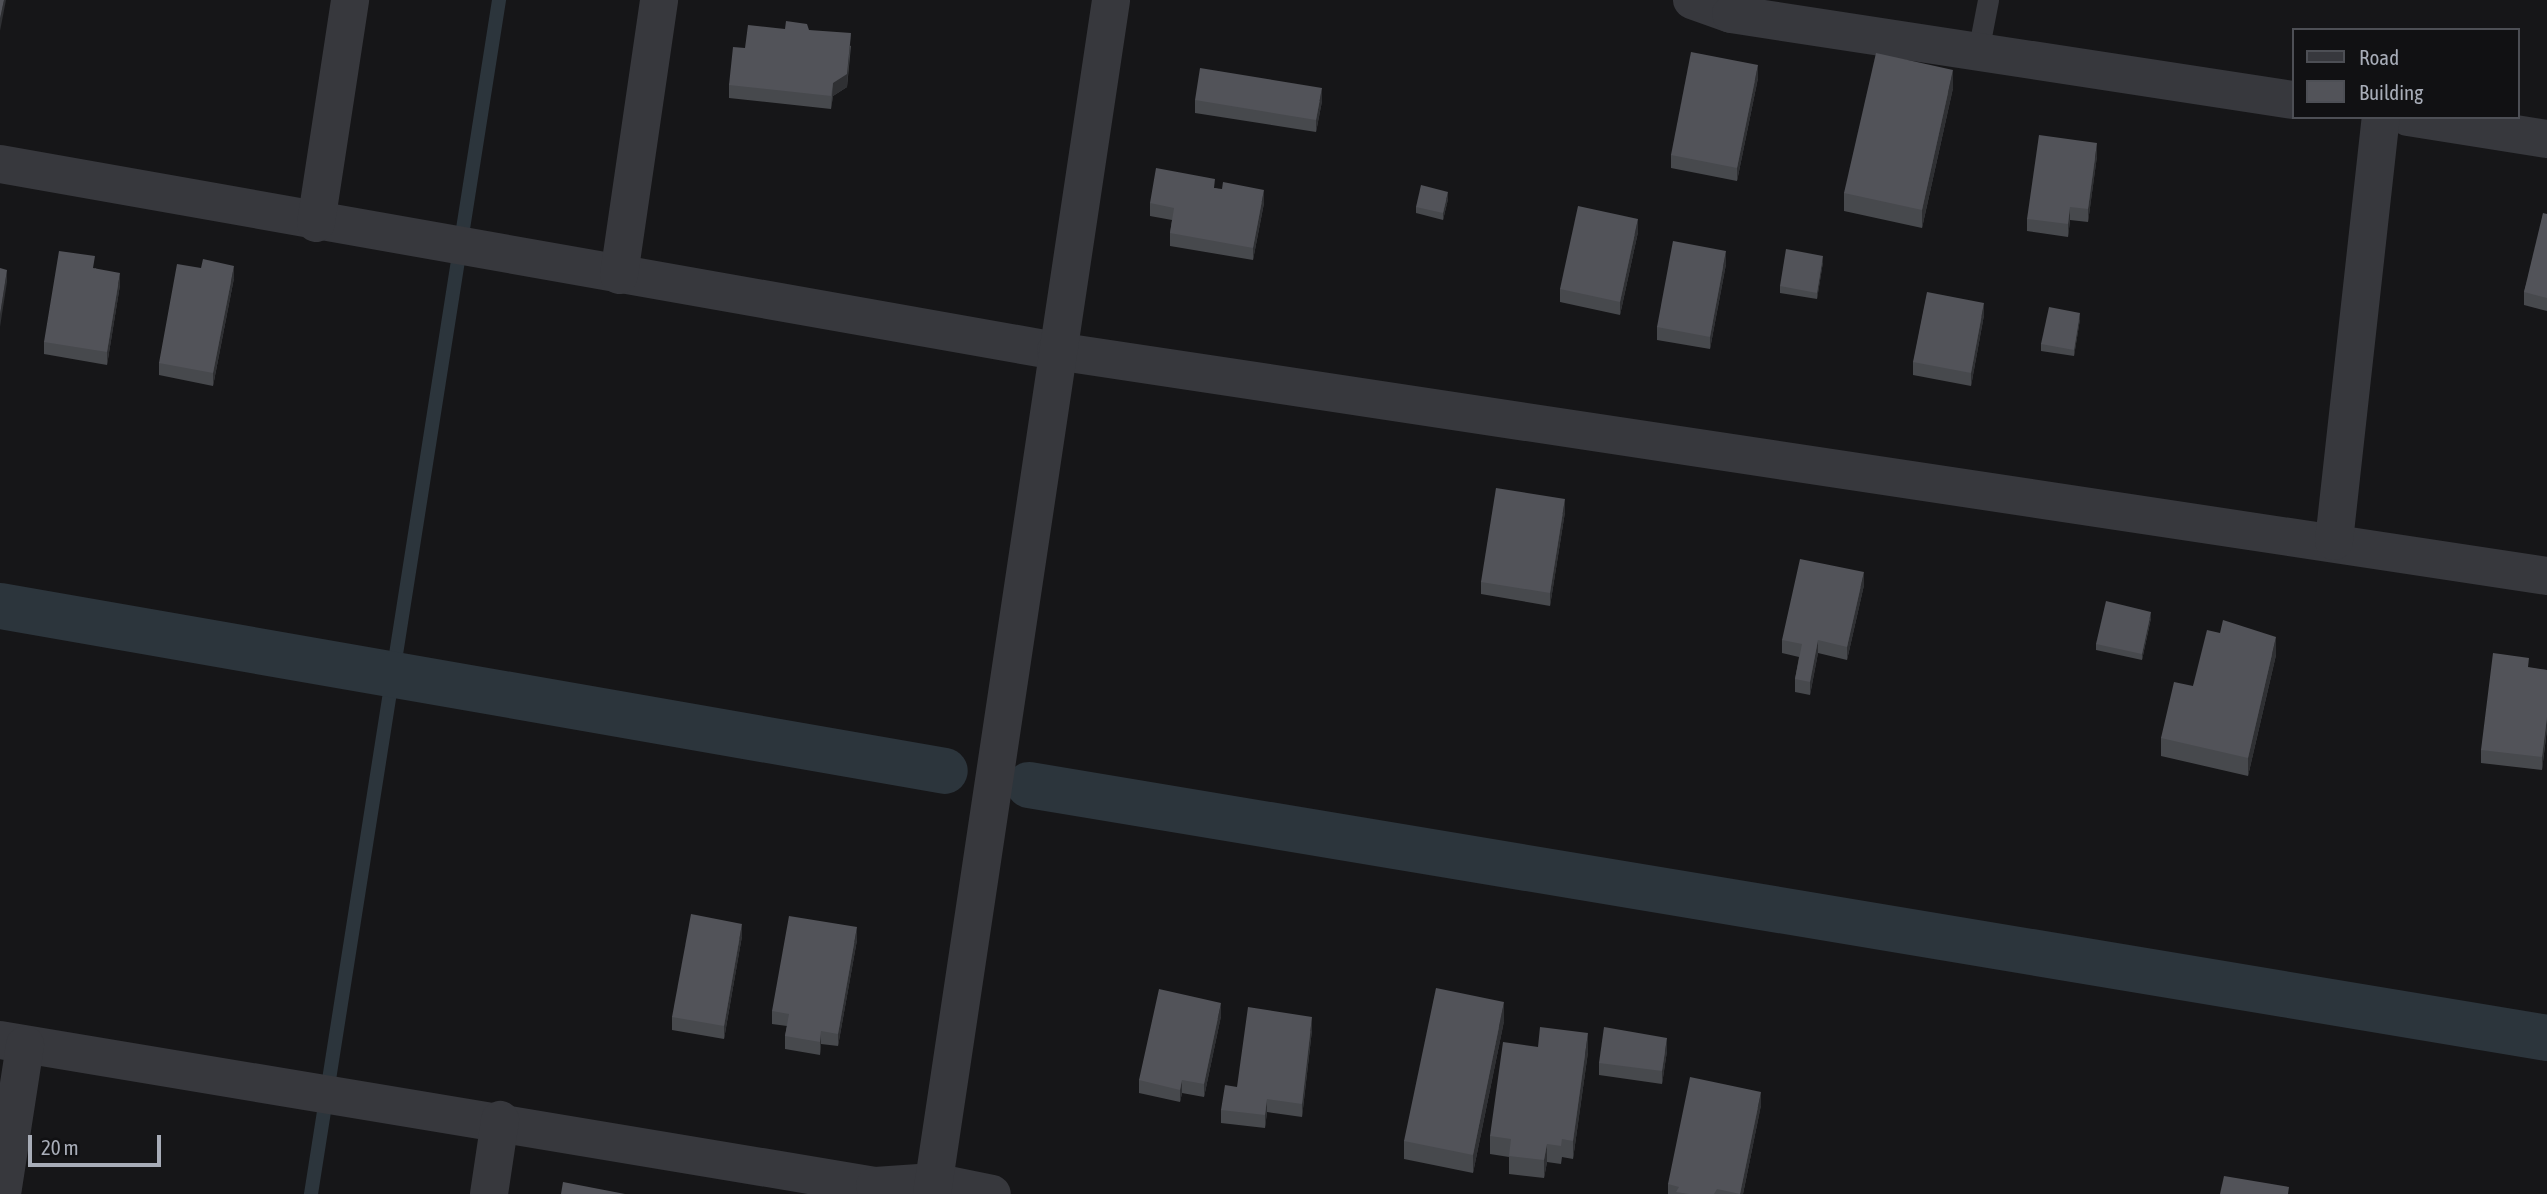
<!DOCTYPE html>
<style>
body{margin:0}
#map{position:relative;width:2547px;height:1194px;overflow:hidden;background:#161618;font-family:"Asap Condensed",sans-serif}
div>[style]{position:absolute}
.stream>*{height:14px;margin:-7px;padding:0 7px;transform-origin:7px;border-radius:7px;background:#2c353c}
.canal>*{height:46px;margin:-23px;padding:0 23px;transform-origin:23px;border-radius:23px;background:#2c353c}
.lane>*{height:21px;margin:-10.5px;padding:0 10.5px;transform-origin:10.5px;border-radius:10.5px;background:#37383d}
.street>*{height:38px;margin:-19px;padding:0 19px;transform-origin:19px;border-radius:19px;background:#37383d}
.wall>*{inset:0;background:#47494d}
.shaded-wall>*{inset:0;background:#2f3033}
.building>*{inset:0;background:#525359}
span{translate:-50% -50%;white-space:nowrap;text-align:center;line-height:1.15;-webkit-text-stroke:5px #111113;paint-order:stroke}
.legend{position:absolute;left:2292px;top:28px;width:228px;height:91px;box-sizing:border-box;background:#111113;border:2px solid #4d4f55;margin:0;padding:9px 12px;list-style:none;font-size:21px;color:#a8adb8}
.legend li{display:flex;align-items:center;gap:14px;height:35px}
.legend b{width:35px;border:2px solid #4d4f55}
.scale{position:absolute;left:28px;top:1135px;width:133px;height:32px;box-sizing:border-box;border:4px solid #a8adb8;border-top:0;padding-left:9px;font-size:21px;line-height:24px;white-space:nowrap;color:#a8adb8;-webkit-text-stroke:5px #111113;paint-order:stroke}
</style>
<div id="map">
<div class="stream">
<i style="left:311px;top:1194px;width:1209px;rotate:-81.05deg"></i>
</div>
<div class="canal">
<i style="left:0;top:606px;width:959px;rotate:9.9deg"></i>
<i style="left:1029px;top:785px;width:1539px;rotate:9.46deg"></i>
</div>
<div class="lane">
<i style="left:1978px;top:52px;width:53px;rotate:-79.1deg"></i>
</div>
<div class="street">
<i style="left:1692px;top:0;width:41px;rotate:19.7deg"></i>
<i style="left:1731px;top:14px;width:569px;rotate:8.7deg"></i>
<i style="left:2408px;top:117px;width:141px;rotate:9deg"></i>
<i style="left:0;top:164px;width:1072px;rotate:10.04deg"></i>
<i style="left:1056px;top:351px;width:1508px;rotate:8.58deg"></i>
<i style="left:316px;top:223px;width:226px;rotate:-81.3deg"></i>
<i style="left:619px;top:275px;width:278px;rotate:-81.7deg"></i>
<i style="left:2334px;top:541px;width:427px;rotate:-83.7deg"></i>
<i style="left:0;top:1040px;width:887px;rotate:9.47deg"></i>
<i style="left:875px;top:1186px;width:59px;rotate:-3.9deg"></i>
<i style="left:934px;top:1182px;width:59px;rotate:11.7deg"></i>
<i style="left:2px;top:1194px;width:151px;rotate:-81.2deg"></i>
<i style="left:489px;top:1194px;width:75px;rotate:-81.5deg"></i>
<i style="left:932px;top:1194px;width:1207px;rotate:-81.47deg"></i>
</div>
<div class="wall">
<i style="clip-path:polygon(785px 29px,809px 30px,851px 46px,847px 87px,833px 96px,831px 109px,729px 98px,729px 85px,745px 48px)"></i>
<i style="clip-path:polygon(1758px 78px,1737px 181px,1671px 168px,1671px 155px)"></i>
<i style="clip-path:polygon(1953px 88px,1922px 228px,1844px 211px,1844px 193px)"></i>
<i style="clip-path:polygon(1195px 100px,1322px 101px,1316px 132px,1195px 113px)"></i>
<i style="clip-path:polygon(2097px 156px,2088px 222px,2070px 220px,2068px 237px,2027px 231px,2027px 219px)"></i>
<i style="clip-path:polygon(1215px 188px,1264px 203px,1253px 260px,1170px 246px,1170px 233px,1172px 220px,1150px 216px,1150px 203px)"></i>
<i style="clip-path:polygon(1448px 199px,1443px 220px,1416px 213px,1416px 207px)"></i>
<i style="clip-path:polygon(2547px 214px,2547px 311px,2524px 305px,2524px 292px)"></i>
<i style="clip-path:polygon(1638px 232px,1620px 315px,1560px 302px,1560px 289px)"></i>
<i style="clip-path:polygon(1823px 262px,1817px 299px,1780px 293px,1780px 286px)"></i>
<i style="clip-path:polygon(1726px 264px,1710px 349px,1657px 340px,1657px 327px)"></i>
<i style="clip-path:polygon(95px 268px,120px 285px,107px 365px,44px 354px,44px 342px)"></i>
<i style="clip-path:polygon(234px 278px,213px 386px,159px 375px,159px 363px)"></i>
<i style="clip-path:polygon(1984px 315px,1971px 386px,1913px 375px,1913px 362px)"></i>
<i style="clip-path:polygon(2080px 319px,2074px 356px,2041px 351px,2041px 344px)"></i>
<i style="clip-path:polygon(1565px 512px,1550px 606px,1481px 594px,1481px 582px)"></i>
<i style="clip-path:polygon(1864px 585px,1847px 660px,1818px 653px,1810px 695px,1795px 692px,1795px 679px,1799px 657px,1782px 653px,1782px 640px)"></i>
<i style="clip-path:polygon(2151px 618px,2142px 660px,2096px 650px,2096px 644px)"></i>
<i style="clip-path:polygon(2220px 633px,2276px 655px,2248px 776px,2161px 756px,2161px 738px,2193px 686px)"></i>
<i style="clip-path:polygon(2529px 668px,2547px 670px,2547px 729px,2542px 770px,2481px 763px,2481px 750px)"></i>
<i style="clip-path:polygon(742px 936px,724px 1039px,672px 1030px,672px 1017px)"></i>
<i style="clip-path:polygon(857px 940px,838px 1046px,821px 1044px,820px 1055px,785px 1049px,785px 1036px,787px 1026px,772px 1024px,772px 1011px)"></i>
<i style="clip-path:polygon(1221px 1016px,1204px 1097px,1182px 1093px,1180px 1102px,1139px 1093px,1139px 1080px)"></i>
<i style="clip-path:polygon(1504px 1021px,1473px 1173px,1404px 1159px,1404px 1141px)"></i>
<i style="clip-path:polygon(1312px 1030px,1302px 1117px,1267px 1112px,1265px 1128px,1221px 1123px,1221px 1110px,1237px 1087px)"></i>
<i style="clip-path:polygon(1667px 1051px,1662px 1084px,1599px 1075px,1599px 1063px)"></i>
<i style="clip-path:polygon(1588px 1052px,1573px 1159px,1562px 1157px,1561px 1164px,1547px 1162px,1544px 1178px,1509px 1174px,1509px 1157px,1490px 1154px,1490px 1136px)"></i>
<i style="clip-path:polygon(1761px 1105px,1743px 1194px,1668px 1194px,1668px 1184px)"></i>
</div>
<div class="shaded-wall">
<i style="clip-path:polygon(4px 0,6px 0,0 31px,0 19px)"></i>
<i style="clip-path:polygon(851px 33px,847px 87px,833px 96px,831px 109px,833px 83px)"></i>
<i style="clip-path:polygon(1758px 65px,1758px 78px,1737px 181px,1737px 168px)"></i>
<i style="clip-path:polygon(1953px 70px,1953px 88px,1922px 228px,1922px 210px)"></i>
<i style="clip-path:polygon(1322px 88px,1322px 101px,1316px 132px,1316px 120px)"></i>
<i style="clip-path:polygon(2097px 143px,2097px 156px,2088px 222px,2088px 209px)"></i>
<i style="clip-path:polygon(1264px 190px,1264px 203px,1253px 260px,1253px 248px)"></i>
<i style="clip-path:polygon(1448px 192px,1448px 199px,1443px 220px,1443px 213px)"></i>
<i style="clip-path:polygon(2070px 207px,2070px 220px,2068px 237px,2068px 224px)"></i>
<i style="clip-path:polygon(1638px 219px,1638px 232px,1620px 315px,1620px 302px)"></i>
<i style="clip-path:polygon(1726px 251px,1726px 264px,1710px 349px,1710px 337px)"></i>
<i style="clip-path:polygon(1823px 256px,1823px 262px,1817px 299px,1817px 293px)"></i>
<i style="clip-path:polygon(234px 266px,234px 278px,213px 386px,213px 373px)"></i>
<i style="clip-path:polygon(7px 270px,7px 282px,0 327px,0 315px)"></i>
<i style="clip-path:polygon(120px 273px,120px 285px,107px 365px,107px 352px)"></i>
<i style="clip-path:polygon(1984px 303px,1984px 315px,1971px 386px,1971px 373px)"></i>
<i style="clip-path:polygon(2080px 313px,2080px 319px,2074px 356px,2074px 350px)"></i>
<i style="clip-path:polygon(1565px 499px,1565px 512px,1550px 606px,1550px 593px)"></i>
<i style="clip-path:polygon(1864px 572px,1864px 585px,1847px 660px,1847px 647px)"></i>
<i style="clip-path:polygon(2151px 612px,2151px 618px,2142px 660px,2142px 654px)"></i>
<i style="clip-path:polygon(2276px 637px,2276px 655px,2248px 776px,2248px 758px)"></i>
<i style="clip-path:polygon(1818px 640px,1818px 653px,1810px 695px,1810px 682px)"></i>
<i style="clip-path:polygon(2547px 717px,2547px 729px,2542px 770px,2542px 757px)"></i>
<i style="clip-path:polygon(742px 924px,742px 936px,724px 1039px,724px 1026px)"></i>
<i style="clip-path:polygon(857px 927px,857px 940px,838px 1046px,838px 1034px)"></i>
<i style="clip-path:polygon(1504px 1002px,1504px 1021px,1473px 1173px,1473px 1155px)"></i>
<i style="clip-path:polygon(1221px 1003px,1221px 1016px,1204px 1097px,1204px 1084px)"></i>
<i style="clip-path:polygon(1312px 1017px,1312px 1030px,1302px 1117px,1302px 1104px)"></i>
<i style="clip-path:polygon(821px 1031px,821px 1044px,820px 1055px,820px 1042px)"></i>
<i style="clip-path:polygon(1588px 1033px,1588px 1052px,1573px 1159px,1573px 1141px)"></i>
<i style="clip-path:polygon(1667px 1038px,1667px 1051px,1662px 1084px,1662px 1071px)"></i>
<i style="clip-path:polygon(1182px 1080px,1182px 1093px,1180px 1102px,1180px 1090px)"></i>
<i style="clip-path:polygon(1761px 1092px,1761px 1105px,1743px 1194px,1740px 1194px)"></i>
<i style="clip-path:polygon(1267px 1099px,1267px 1112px,1265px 1128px,1265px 1115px)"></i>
<i style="clip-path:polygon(1547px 1144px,1547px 1162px,1544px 1178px,1544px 1160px)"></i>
</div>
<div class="building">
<i style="clip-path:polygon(0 0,4px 0,0 19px)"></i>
<i style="clip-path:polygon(786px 21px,807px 24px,809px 30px,851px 33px,847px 74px,833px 83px,831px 96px,729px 85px,733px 47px,745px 48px,748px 25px,785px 29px)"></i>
<i style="clip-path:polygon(1691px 52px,1758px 65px,1737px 168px,1671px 155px)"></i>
<i style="clip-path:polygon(1876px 53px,1953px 70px,1922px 210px,1844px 193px)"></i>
<i style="clip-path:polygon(1200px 68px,1322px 88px,1316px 120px,1195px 100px)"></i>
<i style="clip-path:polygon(2039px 135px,2097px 143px,2088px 209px,2070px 207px,2068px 224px,2027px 219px)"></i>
<i style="clip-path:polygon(1156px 168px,1215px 179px,1214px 188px,1222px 189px,1223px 182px,1264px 190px,1253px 248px,1170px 233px,1174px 208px,1150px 203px)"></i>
<i style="clip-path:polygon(1421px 185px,1448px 192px,1443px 213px,1416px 207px)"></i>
<i style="clip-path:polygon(1578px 206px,1638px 219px,1620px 302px,1560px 289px)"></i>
<i style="clip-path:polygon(2543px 213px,2547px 214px,2547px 298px,2524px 292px)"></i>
<i style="clip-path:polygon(1673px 241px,1726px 251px,1710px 337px,1657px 327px)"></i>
<i style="clip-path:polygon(1786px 249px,1823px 256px,1817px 293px,1780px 286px)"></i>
<i style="clip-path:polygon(59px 251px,95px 256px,93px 268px,120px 273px,107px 352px,44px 342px)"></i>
<i style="clip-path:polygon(203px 259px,234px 266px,213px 373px,159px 363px,177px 264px,201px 268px)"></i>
<i style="clip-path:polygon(0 268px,7px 270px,0 315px)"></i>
<i style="clip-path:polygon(1927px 292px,1984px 303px,1971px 373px,1913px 362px)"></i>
<i style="clip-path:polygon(2049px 307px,2080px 313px,2074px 350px,2041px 344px)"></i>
<i style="clip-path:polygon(1496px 488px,1565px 499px,1550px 593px,1481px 582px)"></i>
<i style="clip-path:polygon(1800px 559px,1864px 572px,1847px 647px,1818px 640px,1810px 682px,1795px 679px,1802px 644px,1782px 640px)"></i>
<i style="clip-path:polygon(2106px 601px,2151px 612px,2142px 654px,2096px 644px)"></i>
<i style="clip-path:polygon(2223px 620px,2276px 637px,2248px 758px,2161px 738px,2174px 682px,2193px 686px,2207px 630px,2220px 633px)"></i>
<i style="clip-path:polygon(2493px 653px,2529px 658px,2528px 667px,2547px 670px,2547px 717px,2542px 757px,2481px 750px)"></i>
<i style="clip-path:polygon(691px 914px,742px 924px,724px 1026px,672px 1017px)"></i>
<i style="clip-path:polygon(789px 916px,857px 927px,838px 1034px,821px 1031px,820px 1042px,785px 1036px,789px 1014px,772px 1011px)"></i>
<i style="clip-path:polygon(1436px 988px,1504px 1002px,1473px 1155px,1404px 1141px)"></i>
<i style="clip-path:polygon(1159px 989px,1221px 1003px,1204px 1084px,1182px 1080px,1180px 1090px,1139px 1080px)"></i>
<i style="clip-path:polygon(1248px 1007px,1312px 1017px,1302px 1104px,1267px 1099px,1265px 1115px,1221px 1110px,1225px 1085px,1237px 1087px)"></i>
<i style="clip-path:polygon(1540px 1027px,1588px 1033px,1573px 1141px,1562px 1139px,1561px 1146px,1547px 1144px,1544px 1160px,1509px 1156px,1511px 1139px,1490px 1136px,1503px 1042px,1538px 1047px)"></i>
<i style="clip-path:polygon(1604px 1027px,1667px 1038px,1662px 1071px,1599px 1063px)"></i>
<i style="clip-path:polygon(1690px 1077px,1761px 1092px,1740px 1194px,1717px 1189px,1714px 1194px,1689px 1194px,1676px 1192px,1679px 1187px,1668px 1184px)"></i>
<i style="clip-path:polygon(2224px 1176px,2289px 1187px,2288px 1194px,2220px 1194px)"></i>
<i style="clip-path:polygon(563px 1182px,625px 1194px,561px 1194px)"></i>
</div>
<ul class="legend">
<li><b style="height:9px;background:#37383d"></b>Road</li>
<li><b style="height:19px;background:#525359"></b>Building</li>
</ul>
<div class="scale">20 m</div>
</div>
